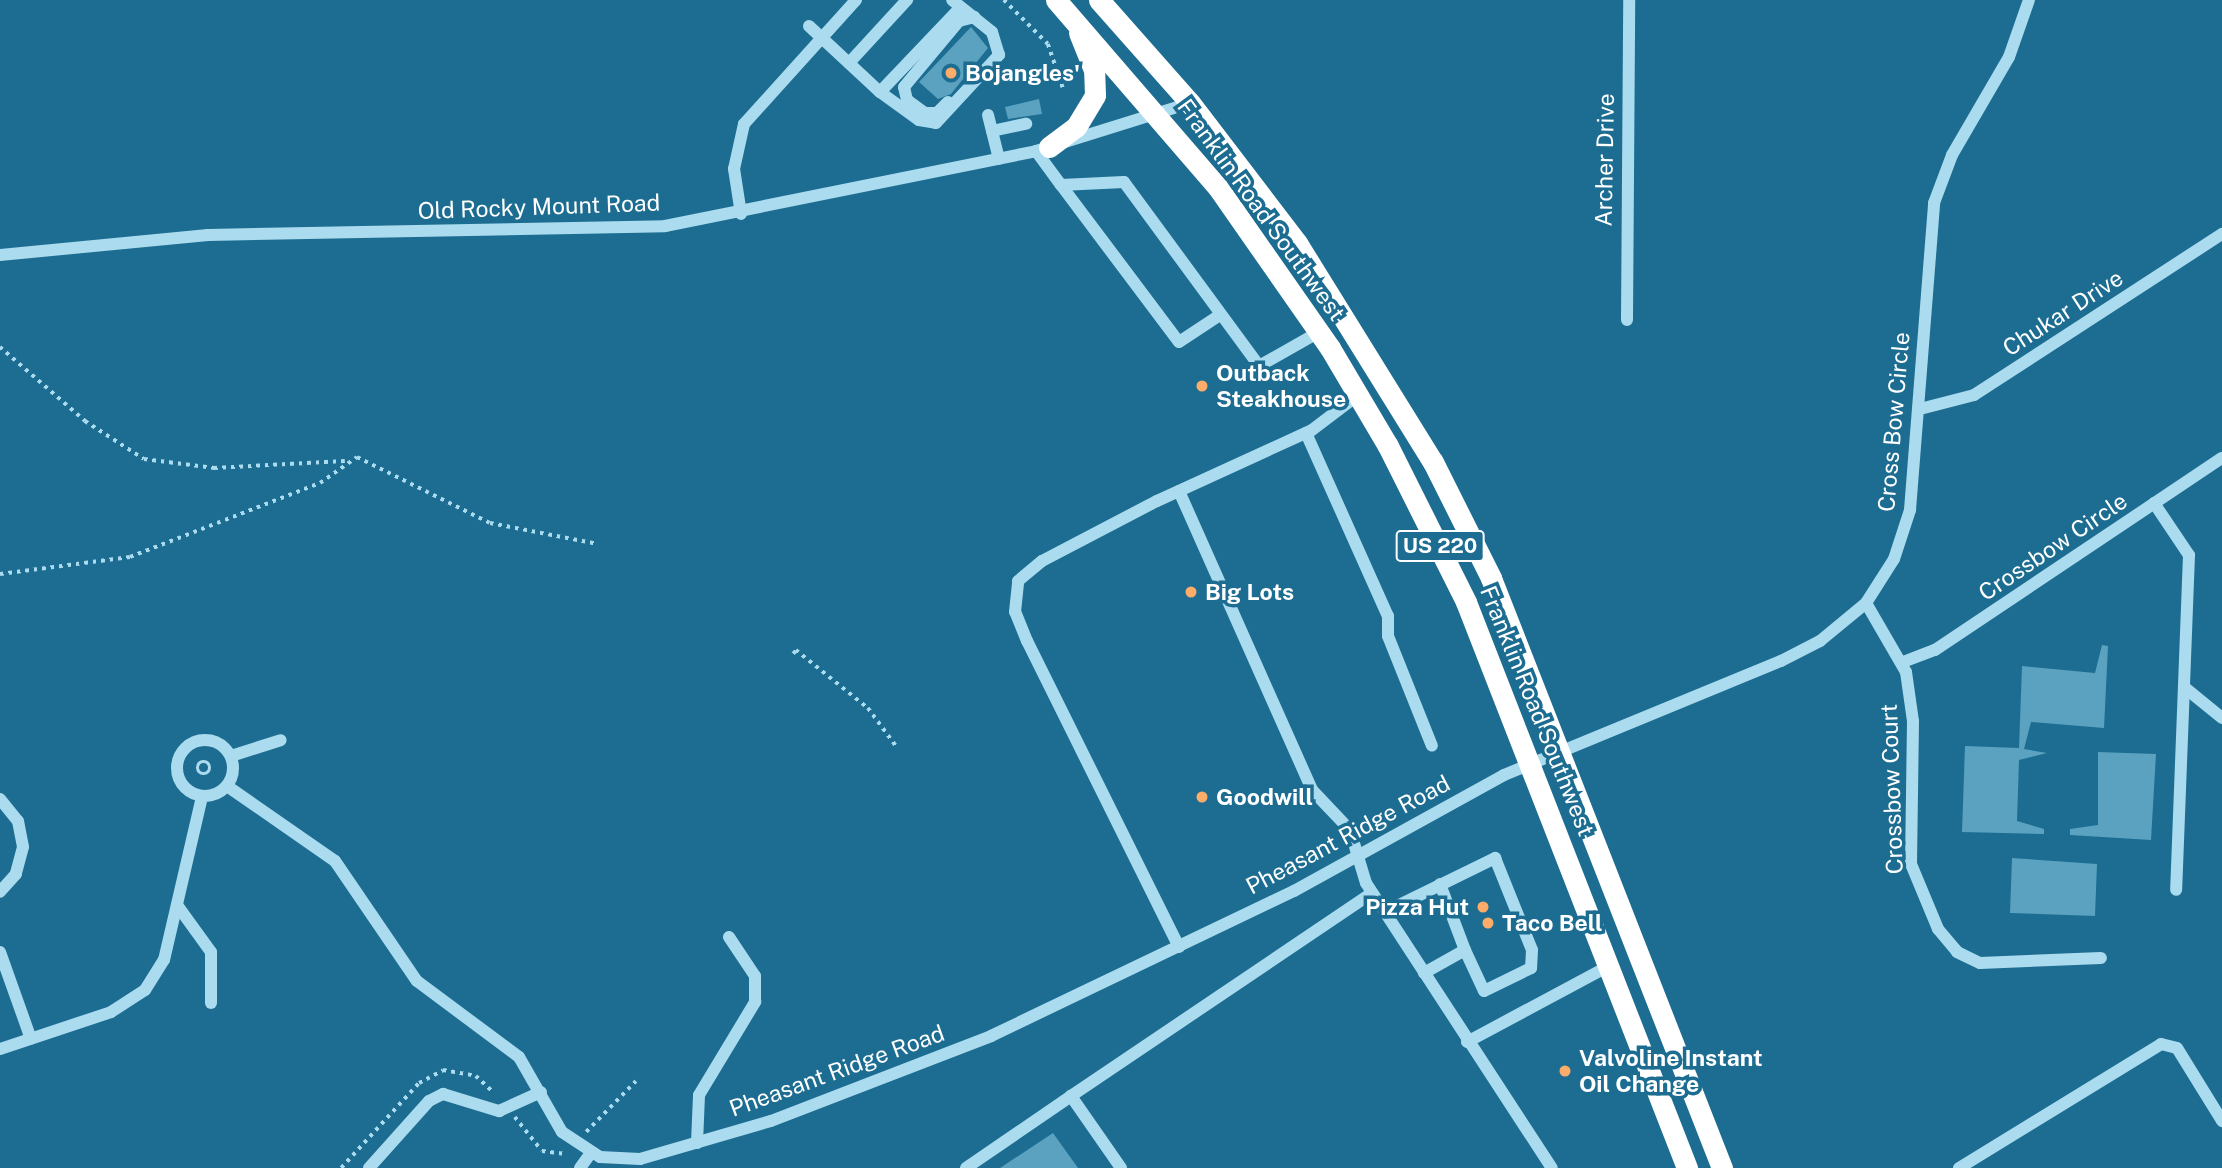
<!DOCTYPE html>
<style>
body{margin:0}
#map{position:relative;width:2222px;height:1168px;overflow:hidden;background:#1c6d91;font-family:"Public Sans",sans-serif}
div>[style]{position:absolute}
.building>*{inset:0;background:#5aa2c0}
.path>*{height:3.5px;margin-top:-1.75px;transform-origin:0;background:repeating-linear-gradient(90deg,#abdbee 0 3.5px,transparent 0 8.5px)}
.path>.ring{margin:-1.75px;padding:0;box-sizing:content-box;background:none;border:3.5px solid #abdbee;border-radius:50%}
.minor>*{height:12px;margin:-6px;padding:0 6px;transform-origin:6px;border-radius:6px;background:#abdbee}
.minor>.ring{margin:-6px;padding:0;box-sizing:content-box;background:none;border:12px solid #abdbee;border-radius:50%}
.highway>*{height:21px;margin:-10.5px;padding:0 10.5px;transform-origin:10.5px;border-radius:10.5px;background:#fff}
.dots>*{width:19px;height:19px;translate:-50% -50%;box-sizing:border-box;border:4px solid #1c6d91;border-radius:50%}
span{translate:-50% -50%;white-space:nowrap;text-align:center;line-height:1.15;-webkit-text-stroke:7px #1c6d91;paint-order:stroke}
.shield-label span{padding:2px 5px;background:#1c6d91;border:2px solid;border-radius:5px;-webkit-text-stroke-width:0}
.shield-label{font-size:21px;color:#fff;font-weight:700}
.poi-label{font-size:23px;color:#fff;font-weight:700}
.left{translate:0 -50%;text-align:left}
.right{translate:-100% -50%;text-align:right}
.street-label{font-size:23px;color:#fff}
</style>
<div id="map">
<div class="building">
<i style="clip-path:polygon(971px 27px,988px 48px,951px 94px,938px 99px,919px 82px)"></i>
<i style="clip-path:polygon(1039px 99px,1042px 114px,1008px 119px,1005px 107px)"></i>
<i style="clip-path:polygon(2102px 645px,2108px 646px,2104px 728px,2031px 722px,2024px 749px,2047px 753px,2019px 760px,2017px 821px,2044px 829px,2044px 834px,1962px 832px,1965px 746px,2019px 748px,2022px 666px,2095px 673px)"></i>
<i style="clip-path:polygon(2098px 752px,2156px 754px,2151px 840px,2070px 835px,2070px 829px,2098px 825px)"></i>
<i style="clip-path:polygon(2012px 858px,2097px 864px,2095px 916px,2010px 913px)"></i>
<i style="clip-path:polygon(1053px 1133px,1078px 1168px,1000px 1168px)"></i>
</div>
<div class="path">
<i style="left:1004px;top:0;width:62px;rotate:45deg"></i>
<i style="left:1048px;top:44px;width:46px;rotate:71.2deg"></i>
<i style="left:0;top:347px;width:113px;rotate:41deg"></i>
<i style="left:85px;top:421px;width:70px;rotate:32.8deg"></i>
<i style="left:144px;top:459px;width:71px;rotate:7.3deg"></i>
<i style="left:214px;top:468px;width:131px;rotate:-3.1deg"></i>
<i style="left:0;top:574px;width:131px;rotate:-7.5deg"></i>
<i style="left:130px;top:557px;width:204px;rotate:-21.3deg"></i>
<i style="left:320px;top:483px;width:45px;rotate:-35.1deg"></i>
<i style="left:357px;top:457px;width:148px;rotate:26.4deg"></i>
<i style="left:490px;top:523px;width:110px;rotate:11deg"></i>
<i style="left:793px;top:654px;width:5px;rotate:-53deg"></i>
<i style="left:796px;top:650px;width:92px;rotate:38.9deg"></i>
<i style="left:868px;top:708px;width:47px;rotate:53.6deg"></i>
<i class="ring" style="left:198px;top:762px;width:8.5px;height:8.5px"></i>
<i style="left:515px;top:1117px;width:43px;rotate:51.5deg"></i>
<i style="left:542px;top:1151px;width:24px;rotate:7deg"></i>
<i style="left:586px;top:1132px;width:71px;rotate:-45.6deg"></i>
<i style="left:341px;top:1168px;width:115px;rotate:-47.5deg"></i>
<i style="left:419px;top:1083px;width:27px;rotate:-28deg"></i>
<i style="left:443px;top:1070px;width:34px;rotate:10deg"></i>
<i style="left:476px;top:1076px;width:25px;rotate:43deg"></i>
</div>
<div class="minor">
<i style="left:809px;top:26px;width:97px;rotate:42.9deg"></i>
<i style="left:880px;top:92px;width:48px;rotate:35.7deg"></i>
<i style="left:919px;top:120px;width:17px;rotate:10deg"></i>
<i style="left:936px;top:123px;width:93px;rotate:-47.2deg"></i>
<i style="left:999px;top:55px;width:24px;rotate:-107deg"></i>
<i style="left:992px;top:32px;width:51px;rotate:-141.3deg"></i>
<i style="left:849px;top:63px;width:86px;rotate:-47.4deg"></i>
<i style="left:880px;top:92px;width:116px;rotate:-46.4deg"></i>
<i style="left:948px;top:102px;width:16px;rotate:135deg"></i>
<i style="left:937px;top:113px;width:12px;rotate:180deg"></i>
<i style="left:925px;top:113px;width:22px;rotate:-144deg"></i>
<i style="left:907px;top:100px;width:13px;rotate:-103deg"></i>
<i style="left:904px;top:87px;width:86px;rotate:-50.2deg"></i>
<i style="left:959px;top:21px;width:16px;rotate:-15deg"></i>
<i style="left:988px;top:115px;width:45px;rotate:76deg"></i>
<i style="left:992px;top:131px;width:35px;rotate:-12deg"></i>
<i style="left:1036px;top:151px;width:42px;rotate:53.7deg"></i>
<i style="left:1061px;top:185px;width:63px;rotate:-2.7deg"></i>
<i style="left:1124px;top:182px;width:228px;rotate:53.7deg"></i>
<i style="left:1259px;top:366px;width:69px;rotate:-29.5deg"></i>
<i style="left:1061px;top:185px;width:196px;rotate:53.1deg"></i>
<i style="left:1179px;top:342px;width:49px;rotate:-33.4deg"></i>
<i style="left:741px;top:214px;width:46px;rotate:-98.8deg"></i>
<i style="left:734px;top:169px;width:46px;rotate:-77.5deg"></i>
<i style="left:744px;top:124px;width:167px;rotate:-47.9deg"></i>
<i style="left:0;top:255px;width:209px;rotate:-5.5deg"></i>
<i style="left:208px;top:235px;width:457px;rotate:-1.1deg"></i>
<i style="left:665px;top:226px;width:379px;rotate:-11.4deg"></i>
<i style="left:1036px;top:151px;width:161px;rotate:-17.3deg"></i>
<i style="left:1627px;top:320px;width:320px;rotate:-89.6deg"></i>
<i style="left:1920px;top:409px;width:56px;rotate:-14.5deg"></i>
<i style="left:1974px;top:395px;width:296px;rotate:-33deg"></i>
<i style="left:1306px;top:433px;width:201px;rotate:65.9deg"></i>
<i style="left:1388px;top:616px;width:20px;rotate:90deg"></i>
<i style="left:1388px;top:636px;width:118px;rotate:68.2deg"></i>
<i style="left:1179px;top:491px;width:327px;rotate:66deg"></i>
<i style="left:1312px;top:790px;width:55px;rotate:46.5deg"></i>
<i style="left:1350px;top:830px;width:55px;rotate:73.2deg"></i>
<i style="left:1366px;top:883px;width:340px;rotate:56.9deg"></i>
<i style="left:2154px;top:503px;width:63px;rotate:56.1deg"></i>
<i style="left:2189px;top:555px;width:335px;rotate:92.2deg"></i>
<i style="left:1866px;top:603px;width:80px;rotate:59.9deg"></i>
<i style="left:1906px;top:672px;width:49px;rotate:81.9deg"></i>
<i style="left:1913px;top:721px;width:143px;rotate:90.8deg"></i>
<i style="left:1911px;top:864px;width:70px;rotate:67.4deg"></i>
<i style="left:1938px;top:929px;width:30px;rotate:50deg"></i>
<i style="left:1957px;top:952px;width:25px;rotate:26deg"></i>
<i style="left:1980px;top:963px;width:121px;rotate:-2.4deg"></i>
<i style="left:1903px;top:662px;width:34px;rotate:-21deg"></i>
<i style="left:1935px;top:650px;width:345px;rotate:-33.8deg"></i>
<i style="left:2184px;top:687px;width:49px;rotate:39.2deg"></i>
<i class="ring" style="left:177px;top:740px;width:44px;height:44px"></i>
<i style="left:231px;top:756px;width:52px;rotate:-17.7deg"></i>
<i style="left:227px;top:786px;width:131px;rotate:34.8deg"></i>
<i style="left:335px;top:861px;width:145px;rotate:55.7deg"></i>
<i style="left:417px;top:981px;width:127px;rotate:36.7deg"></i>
<i style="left:519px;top:1057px;width:86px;rotate:60.2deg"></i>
<i style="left:562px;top:1132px;width:45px;rotate:33.3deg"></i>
<i style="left:600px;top:1157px;width:40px;rotate:2.9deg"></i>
<i style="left:640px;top:1159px;width:136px;rotate:-16.2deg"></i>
<i style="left:771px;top:1121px;width:236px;rotate:-21.1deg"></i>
<i style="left:991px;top:1036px;width:336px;rotate:-25.6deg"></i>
<i style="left:1294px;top:891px;width:240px;rotate:-28.9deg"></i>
<i style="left:1504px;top:775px;width:300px;rotate:-22.4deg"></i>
<i style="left:1781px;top:661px;width:44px;rotate:-27.1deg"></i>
<i style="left:1820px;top:641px;width:60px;rotate:-39.6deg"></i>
<i style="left:1866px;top:603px;width:52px;rotate:-57.5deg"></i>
<i style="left:1894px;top:559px;width:52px;rotate:-71.9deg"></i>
<i style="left:1910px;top:510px;width:308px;rotate:-85.5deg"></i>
<i style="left:1934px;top:203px;width:51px;rotate:-69.4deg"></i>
<i style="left:1952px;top:155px;width:113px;rotate:-59.8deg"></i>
<i style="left:2009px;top:57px;width:60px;rotate:-70.7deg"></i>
<i style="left:0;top:799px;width:28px;rotate:51deg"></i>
<i style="left:18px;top:821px;width:26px;rotate:79deg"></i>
<i style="left:23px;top:847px;width:28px;rotate:105deg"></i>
<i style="left:16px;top:874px;width:24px;rotate:132deg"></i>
<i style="left:1440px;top:884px;width:71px;rotate:69.3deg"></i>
<i style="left:177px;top:905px;width:58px;rotate:54.1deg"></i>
<i style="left:211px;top:952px;width:51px;rotate:90deg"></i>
<i style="left:1385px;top:912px;width:123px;rotate:-26.1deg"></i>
<i style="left:1495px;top:858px;width:99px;rotate:68.1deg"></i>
<i style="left:1532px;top:950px;width:18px;rotate:93deg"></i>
<i style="left:1531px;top:968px;width:52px;rotate:153.9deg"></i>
<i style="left:1484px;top:991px;width:45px;rotate:-114.9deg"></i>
<i style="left:1465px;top:950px;width:47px;rotate:150.7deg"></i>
<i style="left:1179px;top:947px;width:342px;rotate:-116.4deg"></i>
<i style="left:1027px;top:641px;width:31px;rotate:-112deg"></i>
<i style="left:1015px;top:612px;width:31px;rotate:-84deg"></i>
<i style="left:1018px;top:581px;width:31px;rotate:-40deg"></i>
<i style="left:1042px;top:561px;width:130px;rotate:-27.6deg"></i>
<i style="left:1157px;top:501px;width:170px;rotate:-24.6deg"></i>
<i style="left:1312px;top:430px;width:58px;rotate:-37.3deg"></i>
<i style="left:0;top:952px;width:92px;rotate:70.4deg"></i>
<i style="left:1467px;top:1042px;width:161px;rotate:-28.2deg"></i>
<i style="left:0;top:1049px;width:117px;rotate:-18.4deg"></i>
<i style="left:111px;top:1012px;width:40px;rotate:-32.9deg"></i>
<i style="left:145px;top:990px;width:36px;rotate:-58deg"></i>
<i style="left:164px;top:960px;width:167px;rotate:-76.9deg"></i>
<i style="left:697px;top:1143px;width:48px;rotate:-87.6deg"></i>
<i style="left:699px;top:1095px;width:109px;rotate:-58.9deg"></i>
<i style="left:755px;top:1002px;width:26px;rotate:-90deg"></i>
<i style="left:755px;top:976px;width:47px;rotate:-123.7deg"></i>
<i style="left:369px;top:1168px;width:90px;rotate:-48.2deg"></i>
<i style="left:429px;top:1101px;width:16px;rotate:-27deg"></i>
<i style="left:443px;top:1094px;width:59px;rotate:16.9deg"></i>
<i style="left:499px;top:1111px;width:46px;rotate:-24.3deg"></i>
<i style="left:580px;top:1168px;width:19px;rotate:-54deg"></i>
<i style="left:966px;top:1168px;width:127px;rotate:-34.4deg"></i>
<i style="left:1121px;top:1168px;width:88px;rotate:-124.8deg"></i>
<i style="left:1071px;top:1096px;width:363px;rotate:-34deg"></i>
<i style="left:1959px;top:1168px;width:237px;rotate:-31.5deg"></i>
<i style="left:2161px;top:1044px;width:16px;rotate:14deg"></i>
<i style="left:2177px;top:1048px;width:86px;rotate:58.3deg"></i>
</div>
<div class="highway">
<i style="left:1056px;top:0;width:250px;rotate:49.2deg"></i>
<i style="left:1219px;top:189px;width:194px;rotate:55.1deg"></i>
<i style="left:1330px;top:348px;width:114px;rotate:59.4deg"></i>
<i style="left:1388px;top:446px;width:174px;rotate:63.4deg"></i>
<i style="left:1466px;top:602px;width:608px;rotate:68.67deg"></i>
<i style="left:1099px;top:0;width:137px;rotate:48.5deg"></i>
<i style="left:1190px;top:103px;width:176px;rotate:52.6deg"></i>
<i style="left:1297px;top:243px;width:258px;rotate:58.2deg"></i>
<i style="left:1433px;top:462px;width:130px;rotate:63.4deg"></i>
<i style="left:1491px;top:578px;width:634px;rotate:68.62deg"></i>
<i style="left:1049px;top:147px;width:34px;rotate:-37deg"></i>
<i style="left:1076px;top:127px;width:37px;rotate:-59deg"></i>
<i style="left:1095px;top:95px;width:25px;rotate:-92deg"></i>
<i style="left:1094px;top:70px;width:40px;rotate:-112deg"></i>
</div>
<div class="dots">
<i style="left:951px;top:73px;background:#feac69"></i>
<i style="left:1202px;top:386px;background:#feac69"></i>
<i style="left:1191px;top:592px;background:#feac69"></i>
<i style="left:1202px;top:797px;background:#feac69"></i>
<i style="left:1483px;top:907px;background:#feac69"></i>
<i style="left:1488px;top:923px;background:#feac69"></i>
<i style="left:1565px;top:1071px;background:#feac69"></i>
</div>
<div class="shield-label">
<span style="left:1440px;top:546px">US 220</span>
</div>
<div class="poi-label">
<span class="left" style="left:965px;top:73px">Bojangles'</span>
<span class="left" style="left:1216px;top:386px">Outback<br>Steakhouse</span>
<span class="left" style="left:1205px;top:592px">Big Lots</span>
<span class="left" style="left:1216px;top:797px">Goodwill</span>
<span class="right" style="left:1469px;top:907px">Pizza Hut</span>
<span class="left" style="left:1502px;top:923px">Taco Bell</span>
<span class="left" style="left:1579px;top:1071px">Valvoline Instant<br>Oil Change</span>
</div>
<div class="street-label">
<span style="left:1605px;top:160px;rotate:-89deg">Archer Drive</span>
<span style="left:539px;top:207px;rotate:-2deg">Old Rocky Mount Road</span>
<span style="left:1261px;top:210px;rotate:54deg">Franklin Road Southwest</span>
<span style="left:2063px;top:313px;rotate:-33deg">Chukar Drive</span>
<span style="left:1894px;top:422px;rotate:-85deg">Cross Bow Circle</span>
<span style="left:2053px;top:547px;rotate:-34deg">Crossbow Circle</span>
<span style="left:1537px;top:711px;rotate:68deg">Franklin Road Southwest</span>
<span style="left:1892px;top:789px;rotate:-92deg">Crossbow Court</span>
<span style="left:1348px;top:835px;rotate:-28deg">Pheasant Ridge Road</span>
<span style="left:837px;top:1071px;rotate:-20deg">Pheasant Ridge Road</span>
</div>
</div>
